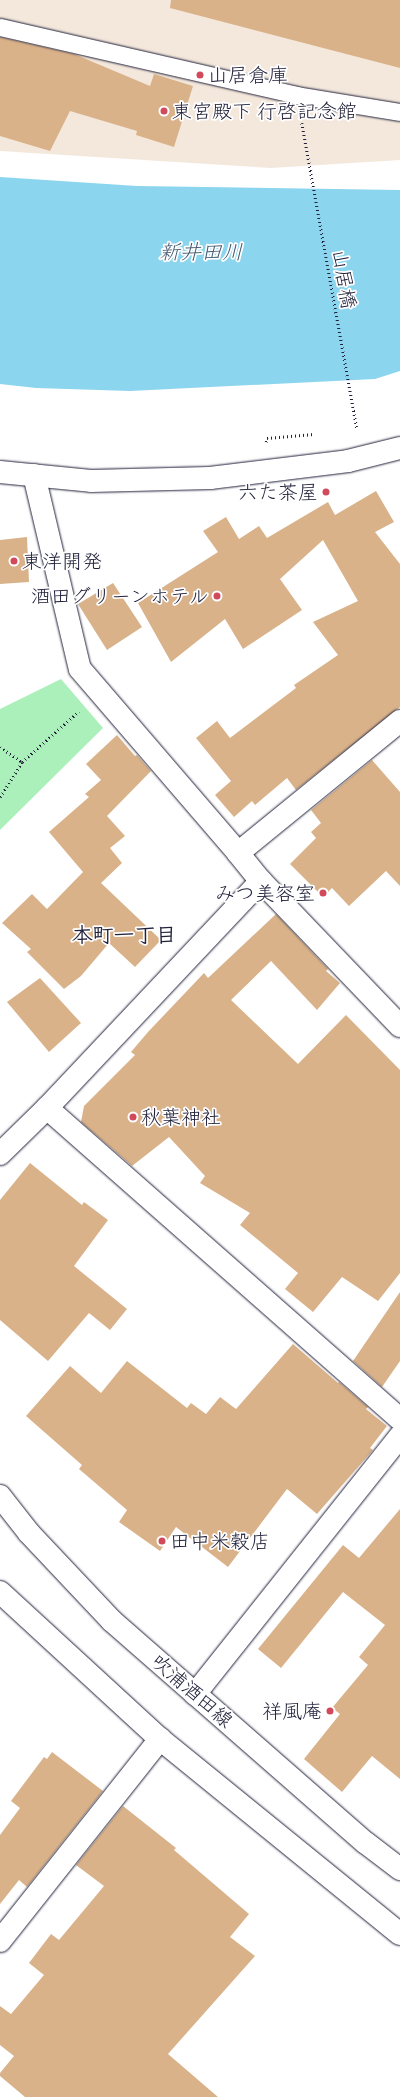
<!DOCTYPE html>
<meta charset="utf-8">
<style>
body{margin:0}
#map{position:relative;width:400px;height:2097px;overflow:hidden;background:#fff;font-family:Caveat,"Klee One",sans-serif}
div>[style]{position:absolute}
.built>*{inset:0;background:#f4e8dc}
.green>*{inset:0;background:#abf0bb}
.water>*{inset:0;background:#8cd5ee}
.building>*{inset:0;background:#d9b28a}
.path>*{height:2.5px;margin-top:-1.25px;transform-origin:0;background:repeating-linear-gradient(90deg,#22223b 0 1px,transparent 0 4px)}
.roads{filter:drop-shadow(0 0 1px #22223b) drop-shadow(0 0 1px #22223b)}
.service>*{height:17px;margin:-8.5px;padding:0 8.5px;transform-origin:8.5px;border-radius:8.5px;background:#fff}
.minor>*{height:22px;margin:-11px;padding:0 11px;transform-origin:11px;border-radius:11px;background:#fff}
.tertiary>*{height:22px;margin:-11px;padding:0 11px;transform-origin:11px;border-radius:11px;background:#fff}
.secondary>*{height:22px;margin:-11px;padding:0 11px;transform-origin:11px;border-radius:11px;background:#fff}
.dots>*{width:11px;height:11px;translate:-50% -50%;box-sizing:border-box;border:2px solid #fff;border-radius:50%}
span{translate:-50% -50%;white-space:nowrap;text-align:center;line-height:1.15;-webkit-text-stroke:3.5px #fff;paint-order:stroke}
.poi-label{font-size:20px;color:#22223b}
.left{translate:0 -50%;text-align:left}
.right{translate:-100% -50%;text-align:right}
.street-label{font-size:20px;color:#22223b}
.water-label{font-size:21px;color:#425871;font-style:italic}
.neighbourhood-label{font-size:21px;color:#22223b;font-weight:700}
</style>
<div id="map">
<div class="built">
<i style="clip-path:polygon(0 0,400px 0,400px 160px,271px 168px,0 151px)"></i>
</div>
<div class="green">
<i style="clip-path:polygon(61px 679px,103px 728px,0 830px,0 709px)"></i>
</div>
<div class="water">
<i style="clip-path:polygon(0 177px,137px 186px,400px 190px,400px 371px,375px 379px,130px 391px,36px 388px,0 384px)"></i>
</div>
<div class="building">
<i style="clip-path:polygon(171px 0,400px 0,400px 68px,170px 8px)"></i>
<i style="clip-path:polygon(0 37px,74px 54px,150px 86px,154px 74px,193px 86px,174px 147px,136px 135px,137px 131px,70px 111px,50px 151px,0 136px)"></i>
<i style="clip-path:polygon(376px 491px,394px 522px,375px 532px,400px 564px,400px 707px,296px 790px,287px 778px,255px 805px,252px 801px,234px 817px,215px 795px,231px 781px,196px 738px,217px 721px,230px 738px,296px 688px,294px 685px,338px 655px,313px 622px,358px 601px,323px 540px,280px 579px,302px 610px,243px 649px,225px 619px,171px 662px,138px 603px,218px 552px,203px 531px,226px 517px,239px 539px,259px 526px,267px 538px,328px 502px,335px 515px)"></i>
<i style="clip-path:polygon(27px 537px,29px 582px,0 584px,0 540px)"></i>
<i style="clip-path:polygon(113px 583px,142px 627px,107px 650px,78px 604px)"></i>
<i style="clip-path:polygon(117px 735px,135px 756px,137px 755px,151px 771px,107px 816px,125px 836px,110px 848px,122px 863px,101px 883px,161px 940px,135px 967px,109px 943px,81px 976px,64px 989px,27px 952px,31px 949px,2px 923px,32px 894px,47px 909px,83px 872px,49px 832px,89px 797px,85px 794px,101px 780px,86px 764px)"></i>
<i style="clip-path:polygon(372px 760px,400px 792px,400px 886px,386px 871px,349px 906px,332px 888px,323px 897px,290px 864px,316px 838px,311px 832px,321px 823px,311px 810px)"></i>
<i style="clip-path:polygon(276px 914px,328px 969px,326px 971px,340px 983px,317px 1010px,271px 961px,231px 1000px,298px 1064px,346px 1015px,400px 1070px,400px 1273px,378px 1301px,342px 1277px,313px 1312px,285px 1289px,298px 1273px,240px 1225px,250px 1213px,200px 1183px,205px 1176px,169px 1137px,132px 1166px,81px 1122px,84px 1106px,135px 1055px,131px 1052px,148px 1032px,204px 973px,208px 978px)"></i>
<i style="clip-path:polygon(40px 978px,81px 1023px,49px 1052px,7px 1002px)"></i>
<i style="clip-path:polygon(30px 1163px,82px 1205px,84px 1202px,108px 1220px,74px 1266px,127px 1309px,110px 1330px,89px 1313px,48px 1361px,0 1320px,0 1200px)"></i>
<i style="clip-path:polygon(400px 1292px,400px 1361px,382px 1387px,353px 1361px)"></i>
<i style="clip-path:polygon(293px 1344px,338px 1383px,339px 1382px,368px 1407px,366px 1409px,387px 1426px,370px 1448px,373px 1450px,317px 1514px,287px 1489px,228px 1567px,176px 1527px,160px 1551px,119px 1522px,127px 1510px,79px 1469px,82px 1465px,26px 1416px,70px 1366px,101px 1393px,127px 1361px,187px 1408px,191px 1403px,206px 1414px,220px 1397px,236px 1409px)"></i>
<i style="clip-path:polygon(400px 1509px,400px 1779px,372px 1756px,342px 1792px,304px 1759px,340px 1714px,332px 1708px,368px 1665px,359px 1657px,385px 1625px,343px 1592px,281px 1668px,258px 1649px,343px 1545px,359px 1558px)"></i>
<i style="clip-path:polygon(52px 1752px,103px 1791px,27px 1887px,19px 1880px,0 1904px,0 1835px,20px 1808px,11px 1801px,44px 1757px,47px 1759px)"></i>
<i style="clip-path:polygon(123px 1806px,176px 1848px,174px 1850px,249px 1914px,230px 1937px,255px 1956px,168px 2054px,218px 2097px,25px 2097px,0 2076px,0 2073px,14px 2056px,0 2045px,0 2006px,11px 2014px,44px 1975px,29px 1963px,51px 1934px,59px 1940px,104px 1886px,76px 1865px)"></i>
</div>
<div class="path">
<i style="left:302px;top:123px;width:311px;rotate:79.8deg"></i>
<i style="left:266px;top:442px;width:4px;rotate:-76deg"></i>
<i style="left:267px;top:438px;width:47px;rotate:-4.9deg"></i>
<i style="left:0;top:747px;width:27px;rotate:34deg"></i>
<i style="left:0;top:797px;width:41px;rotate:-57.8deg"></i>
<i style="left:22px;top:762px;width:76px;rotate:-41.8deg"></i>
</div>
<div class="roads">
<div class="service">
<i style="left:0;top:27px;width:304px;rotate:12.9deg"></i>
<i style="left:296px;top:95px;width:105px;rotate:9.3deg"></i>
</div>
<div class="minor">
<i style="left:34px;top:475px;width:199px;rotate:76.7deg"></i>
<i style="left:80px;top:669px;width:243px;rotate:49.3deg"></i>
<i style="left:400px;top:721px;width:209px;rotate:140.8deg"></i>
<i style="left:238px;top:853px;width:36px;rotate:51deg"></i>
<i style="left:261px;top:881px;width:201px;rotate:46.2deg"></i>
<i style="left:47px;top:1108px;width:470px;rotate:41.4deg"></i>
<i style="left:0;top:1154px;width:66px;rotate:-44.4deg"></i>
<i style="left:47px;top:1108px;width:312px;rotate:-46.7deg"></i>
<i style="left:195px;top:1694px;width:330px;rotate:-51.5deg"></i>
<i style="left:0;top:1941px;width:258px;rotate:-51.6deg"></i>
</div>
<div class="tertiary">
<i style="left:0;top:472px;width:91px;rotate:5.6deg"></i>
<i style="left:91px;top:481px;width:119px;rotate:-1.4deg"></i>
<i style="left:210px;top:478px;width:139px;rotate:-7deg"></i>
<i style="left:348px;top:461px;width:54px;rotate:-14deg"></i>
</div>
<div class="secondary">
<i style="left:0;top:1496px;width:47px;rotate:51.9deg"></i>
<i style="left:29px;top:1533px;width:121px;rotate:46.7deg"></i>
<i style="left:112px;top:1621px;width:337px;rotate:41.2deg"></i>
<i style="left:366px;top:1843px;width:43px;rotate:37.4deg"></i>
<i style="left:0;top:1592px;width:217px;rotate:42.6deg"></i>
<i style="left:160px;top:1739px;width:309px;rotate:39.1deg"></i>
</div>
</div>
<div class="dots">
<i style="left:200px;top:75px;background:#d1495b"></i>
<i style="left:164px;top:111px;background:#d1495b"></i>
<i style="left:326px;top:492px;background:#d1495b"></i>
<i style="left:14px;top:561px;background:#d1495b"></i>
<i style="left:217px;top:596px;background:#d1495b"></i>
<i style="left:323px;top:893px;background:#d1495b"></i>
<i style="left:133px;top:1117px;background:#d1495b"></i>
<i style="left:162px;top:1541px;background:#d1495b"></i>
<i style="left:330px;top:1711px;background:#d1495b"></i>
</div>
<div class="poi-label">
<span class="left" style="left:208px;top:75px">山居倉庫</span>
<span class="left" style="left:172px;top:111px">東宮殿下 行啓記念館</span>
<span class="right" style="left:318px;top:492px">六た茶屋</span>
<span class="left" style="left:22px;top:561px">東洋開発</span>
<span class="right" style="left:209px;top:596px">酒田グリーンホテル</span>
<span class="right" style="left:315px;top:893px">みつ美容室</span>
<span class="left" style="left:141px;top:1117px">秋葉神社</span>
<span class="left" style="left:170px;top:1541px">田中米穀店</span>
<span class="right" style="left:322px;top:1711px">祥風庵</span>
</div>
<div class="street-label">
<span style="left:344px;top:279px;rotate:80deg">山居橋</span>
<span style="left:192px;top:1691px;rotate:41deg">吹浦酒田線</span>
</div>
<div class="water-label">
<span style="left:201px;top:252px">新井田川</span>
</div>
<div class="neighbourhood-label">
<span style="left:124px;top:935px">本町一丁目</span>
</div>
</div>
